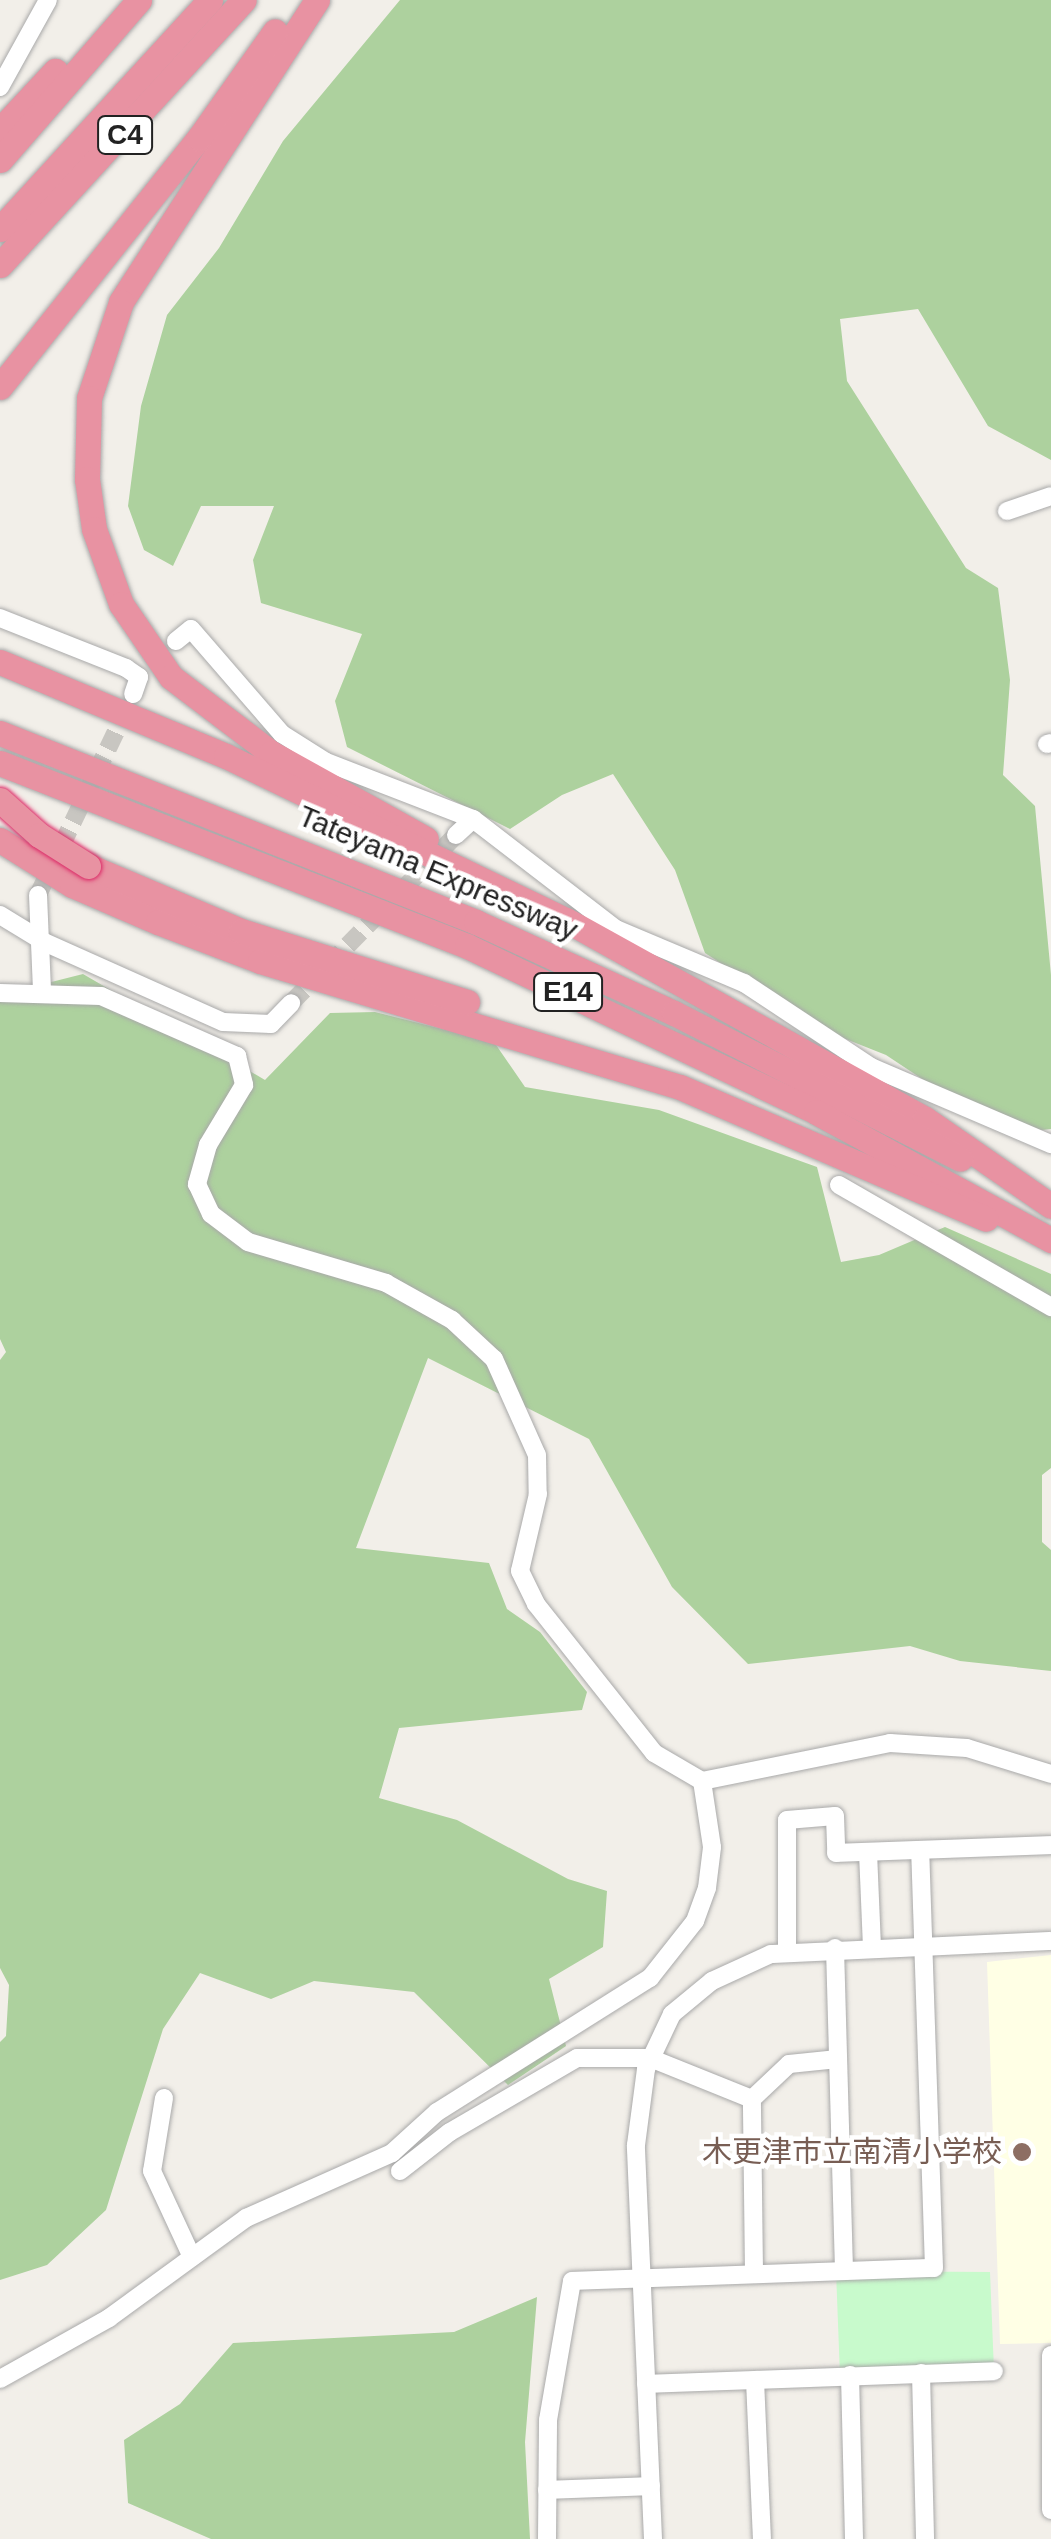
<!DOCTYPE html>
<meta charset="utf-8">
<style>
body{margin:0}
#map{position:relative;width:1051px;height:2539px;overflow:hidden;background:#f2efe9;font-family:Helvetica,"Noto Sans JP",sans-serif}
div>[style]{position:absolute}
.education>*{inset:0;background:#ffffe5}
.forest>*{inset:0;background:#add19e}
.park>*{inset:0;background:#c8facc}
.minor-tunnel>*{height:18px;margin-top:-9px;transform-origin:0;background:repeating-linear-gradient(90deg,#c8c6c1 0 18px,transparent 0 27px)}
.roads{filter:drop-shadow(0 0 2px #a9a9a9) drop-shadow(0 0 2px #a9a9a9)}
.minor>*{height:18px;margin:-9px;padding:0 9px;transform-origin:9px;border-radius:9px;background:#fff}
.highway>*{height:25px;margin:-12.5px;padding:0 12.5px;transform-origin:12.5px;border-radius:12.5px;background:#e892a2}
.bridges{filter:drop-shadow(0 0 2px #dc2a67) drop-shadow(0 0 2px #dc2a67)}
.highway-bridge>*{height:25px;margin:-12.5px;padding:0 12.5px;transform-origin:12.5px;border-radius:12.5px;background:#e892a2}
.dots>*{width:28px;height:28px;translate:-50% -50%;box-sizing:border-box;border:5px solid #fff;border-radius:50%}
span{translate:-50% -50%;white-space:nowrap;text-align:center;line-height:1.15;-webkit-text-stroke:9px #fff;paint-order:stroke}
.shield-label span{padding:2px 8px;background:#fff;border:2px solid;border-radius:8px;-webkit-text-stroke-width:0}
.shield-label{font-size:28px;color:#222;font-weight:700}
.street-label{font-size:30px;color:#222}
.education-label{font-size:30px;color:#785e54}
.right{translate:-100% -50%;text-align:right}
</style>
<div id="map">
<div class="education">
<i style="clip-path:polygon(1051px 1955px,1051px 2343px,1000px 2344px,987px 1962px)"></i>
</div>
<div class="forest">
<i style="clip-path:polygon(400px 0,1051px 0,1051px 460px,988px 426px,918px 309px,840px 319px,847px 381px,966px 568px,998px 588px,1010px 680px,1003px 775px,1035px 806px,1051px 975px,1051px 1129px,1005px 1134px,886px 1055px,823px 1030px,705px 953px,675px 870px,613px 774px,562px 795px,510px 829px,347px 747px,335px 701px,362px 634px,261px 603px,253px 560px,274px 506px,201px 506px,173px 566px,144px 550px,128px 506px,141px 406px,167px 315px,219px 248px,283px 141px)"></i>
<i style="clip-path:polygon(83px 974px,265px 1080px,330px 1013px,375px 1012px,494px 1042px,525px 1087px,659px 1110px,817px 1167px,841px 1262px,879px 1255px,945px 1227px,1051px 1274px,1051px 1468px,1042px 1475px,1042px 1542px,1051px 1550px,1051px 1671px,960px 1661px,910px 1646px,748px 1664px,672px 1587px,589px 1439px,428px 1358px,356px 1548px,489px 1563px,507px 1609px,540px 1632px,587px 1692px,582px 1710px,399px 1728px,379px 1798px,457px 1820px,568px 1879px,607px 1891px,603px 1947px,549px 1979px,566px 2046px,508px 2085px,414px 1992px,314px 1981px,271px 1999px,200px 1973px,163px 2029px,106px 2210px,47px 2265px,0 2280px,0 2042px,6px 2036px,9px 1985px,0 1968px,0 1360px,6px 1352px,0 1339px,0 995px)"></i>
<i style="clip-path:polygon(537px 2297px,525px 2442px,530px 2539px,211px 2539px,128px 2503px,124px 2440px,180px 2404px,233px 2343px,454px 2332px)"></i>
</div>
<div class="park">
<i style="clip-path:polygon(836px 2271px,990px 2272px,994px 2371px,840px 2376px)"></i>
</div>
<div class="minor-tunnel">
<i style="left:38px;top:895px;width:209px;rotate:-64.5deg"></i>
<i style="left:291px;top:1003px;width:235px;rotate:-45.5deg"></i>
</div>
<div class="roads">
<div class="minor">
<i style="left:0;top:87px;width:99px;rotate:-61.1deg"></i>
<i style="left:1007px;top:511px;width:46px;rotate:-18.8deg"></i>
<i style="left:0;top:618px;width:136px;rotate:21.6deg"></i>
<i style="left:126px;top:668px;width:16px;rotate:35deg"></i>
<i style="left:139px;top:677px;width:18px;rotate:109deg"></i>
<i style="left:176px;top:641px;width:19px;rotate:-39deg"></i>
<i style="left:191px;top:629px;width:139px;rotate:49.1deg"></i>
<i style="left:282px;top:734px;width:52px;rotate:32.5deg"></i>
<i style="left:326px;top:762px;width:158px;rotate:21.2deg"></i>
<i style="left:473px;top:819px;width:180px;rotate:37.6deg"></i>
<i style="left:616px;top:929px;width:139px;rotate:22.9deg"></i>
<i style="left:744px;top:983px;width:152px;rotate:33.5deg"></i>
<i style="left:871px;top:1067px;width:196px;rotate:23.2deg"></i>
<i style="left:1047px;top:744px;width:4px;rotate:-14deg"></i>
<i style="left:456px;top:835px;width:23px;rotate:-43deg"></i>
<i style="left:38px;top:895px;width:95px;rotate:87.6deg"></i>
<i style="left:0;top:915px;width:52px;rotate:31.5deg"></i>
<i style="left:44px;top:942px;width:196px;rotate:24.1deg"></i>
<i style="left:223px;top:1022px;width:48px;rotate:2.4deg"></i>
<i style="left:271px;top:1024px;width:29px;rotate:-46deg"></i>
<i style="left:0;top:993px;width:101px;rotate:1.7deg"></i>
<i style="left:101px;top:996px;width:149px;rotate:23.8deg"></i>
<i style="left:237px;top:1056px;width:30px;rotate:76deg"></i>
<i style="left:244px;top:1085px;width:70px;rotate:121deg"></i>
<i style="left:208px;top:1145px;width:41px;rotate:105.8deg"></i>
<i style="left:197px;top:1184px;width:33px;rotate:65deg"></i>
<i style="left:211px;top:1214px;width:46px;rotate:37.1deg"></i>
<i style="left:248px;top:1242px;width:144px;rotate:16.5deg"></i>
<i style="left:386px;top:1283px;width:76px;rotate:29.3deg"></i>
<i style="left:452px;top:1320px;width:57px;rotate:42.9deg"></i>
<i style="left:494px;top:1359px;width:105px;rotate:65.9deg"></i>
<i style="left:537px;top:1455px;width:39px;rotate:89deg"></i>
<i style="left:538px;top:1494px;width:79px;rotate:103.2deg"></i>
<i style="left:520px;top:1571px;width:37px;rotate:64deg"></i>
<i style="left:536px;top:1604px;width:190px;rotate:51.6deg"></i>
<i style="left:654px;top:1753px;width:56px;rotate:30.3deg"></i>
<i style="left:702px;top:1781px;width:192px;rotate:-11.4deg"></i>
<i style="left:890px;top:1743px;width:77px;rotate:3.7deg"></i>
<i style="left:967px;top:1748px;width:88px;rotate:17.2deg"></i>
<i style="left:839px;top:1185px;width:245px;rotate:29.9deg"></i>
<i style="left:868px;top:1852px;width:95px;rotate:87.6deg"></i>
<i style="left:835px;top:1948px;width:323px;rotate:88.4deg"></i>
<i style="left:787px;top:1952px;width:132px;rotate:-90deg"></i>
<i style="left:787px;top:1820px;width:48px;rotate:-4.8deg"></i>
<i style="left:835px;top:1816px;width:37px;rotate:88deg"></i>
<i style="left:836px;top:1853px;width:215px;rotate:-2.1deg"></i>
<i style="left:164px;top:2098px;width:74px;rotate:99.3deg"></i>
<i style="left:152px;top:2171px;width:95px;rotate:65.1deg"></i>
<i style="left:400px;top:2171px;width:63px;rotate:-38deg"></i>
<i style="left:450px;top:2132px;width:147px;rotate:-30.2deg"></i>
<i style="left:577px;top:2058px;width:73px"></i>
<i style="left:650px;top:2058px;width:110px;rotate:21.9deg"></i>
<i style="left:754px;top:2273px;width:174px;rotate:-90.7deg"></i>
<i style="left:752px;top:2099px;width:51px;rotate:-43.4deg"></i>
<i style="left:789px;top:2064px;width:49px;rotate:-5.8deg"></i>
<i style="left:1051px;top:2355px;width:155px;rotate:90deg"></i>
<i style="left:921px;top:2373px;width:166px;rotate:88.6deg"></i>
<i style="left:850px;top:2375px;width:164px;rotate:88.6deg"></i>
<i style="left:0;top:2379px;width:125px;rotate:-29.2deg"></i>
<i style="left:109px;top:2318px;width:170px;rotate:-36.1deg"></i>
<i style="left:246px;top:2218px;width:160px;rotate:-24deg"></i>
<i style="left:392px;top:2153px;width:61px;rotate:-42.3deg"></i>
<i style="left:437px;top:2112px;width:252px;rotate:-32.2deg"></i>
<i style="left:650px;top:1978px;width:73px;rotate:-51.7deg"></i>
<i style="left:695px;top:1921px;width:35px;rotate:-70deg"></i>
<i style="left:707px;top:1888px;width:41px;rotate:-83deg"></i>
<i style="left:712px;top:1847px;width:67px;rotate:-98.6deg"></i>
<i style="left:755px;top:2380px;width:159px;rotate:87.5deg"></i>
<i style="left:646px;top:2384px;width:348px;rotate:-2.1deg"></i>
<i style="left:547px;top:2490px;width:104px;rotate:-2.2deg"></i>
<i style="left:547px;top:2539px;width:119px;rotate:-89.5deg"></i>
<i style="left:548px;top:2420px;width:141px;rotate:-80.2deg"></i>
<i style="left:572px;top:2281px;width:362px;rotate:-2.1deg"></i>
<i style="left:934px;top:2268px;width:418px;rotate:-91.9deg"></i>
<i style="left:653px;top:2539px;width:394px;rotate:-92.5deg"></i>
<i style="left:636px;top:2145px;width:77px;rotate:-82.5deg"></i>
<i style="left:646px;top:2069px;width:61px;rotate:-64.7deg"></i>
<i style="left:672px;top:2014px;width:52px;rotate:-39.5deg"></i>
<i style="left:712px;top:1981px;width:65px;rotate:-24.6deg"></i>
<i style="left:771px;top:1954px;width:280px;rotate:-2.7deg"></i>
</div>
<div class="highway">
<i style="left:317px;top:0;width:360px;rotate:123deg"></i>
<i style="left:121px;top:302px;width:101px;rotate:108.4deg"></i>
<i style="left:89px;top:398px;width:81px;rotate:91.4deg"></i>
<i style="left:87px;top:479px;width:50px;rotate:82deg"></i>
<i style="left:94px;top:529px;width:80px;rotate:70.2deg"></i>
<i style="left:121px;top:604px;width:88px;rotate:55.6deg"></i>
<i style="left:171px;top:677px;width:126px;rotate:37.2deg"></i>
<i style="left:271px;top:753px;width:177px;rotate:29deg"></i>
<i style="left:0;top:130px;width:81px;rotate:-47deg"></i>
<i style="left:0;top:160px;width:212px;rotate:-49deg"></i>
<i style="left:0;top:229px;width:311px;rotate:-47.5deg"></i>
<i style="left:0;top:265px;width:360px;rotate:-47.4deg"></i>
<i style="left:0;top:387px;width:319px;rotate:-51.4deg"></i>
<i style="left:199px;top:138px;width:131px;rotate:-54.6deg"></i>
<i style="left:0;top:662px;width:245px;rotate:22.6deg"></i>
<i style="left:226px;top:756px;width:377px;rotate:25.8deg"></i>
<i style="left:566px;top:920px;width:410px;rotate:29deg"></i>
<i style="left:925px;top:1119px;width:153px;rotate:34.6deg"></i>
<i style="left:0;top:733px;width:512px;rotate:21.66deg"></i>
<i style="left:476px;top:922px;width:218px;rotate:24.7deg"></i>
<i style="left:674px;top:1013px;width:321px;rotate:27deg"></i>
<i style="left:0;top:763px;width:502px;rotate:21.4deg"></i>
<i style="left:467px;top:946px;width:386px;rotate:25.4deg"></i>
<i style="left:816px;top:1112px;width:268px;rotate:28.6deg"></i>
<i style="left:0;top:840px;width:85px;rotate:32deg"></i>
<i style="left:72px;top:885px;width:94px;rotate:23.3deg"></i>
<i style="left:158px;top:922px;width:109px;rotate:20.9deg"></i>
<i style="left:260px;top:961px;width:438px;rotate:16.7deg"></i>
<i style="left:680px;top:1087px;width:333px;rotate:23.3deg"></i>
<i style="left:88px;top:866px;width:166px;rotate:23deg"></i>
<i style="left:241px;top:931px;width:237px;rotate:17.4deg"></i>
</div>
</div>
<div class="bridges">
<div class="highway-bridge">
<i style="left:0;top:800px;width:52px;rotate:41.9deg"></i>
<i style="left:39px;top:835px;width:58px;rotate:32.3deg"></i>
</div>
</div>
<div class="dots">
<i style="left:1022px;top:2152px;background:#8d6e63"></i>
</div>
<div class="shield-label">
<span style="left:125px;top:135px">C4</span>
<span style="left:568px;top:992px">E14</span>
</div>
<div class="street-label">
<span style="left:438px;top:873px;rotate:23deg">Tateyama Expressway</span>
</div>
<div class="education-label">
<span class="right" style="left:1002px;top:2152px">木更津市立南清小学校</span>
</div>
</div>
